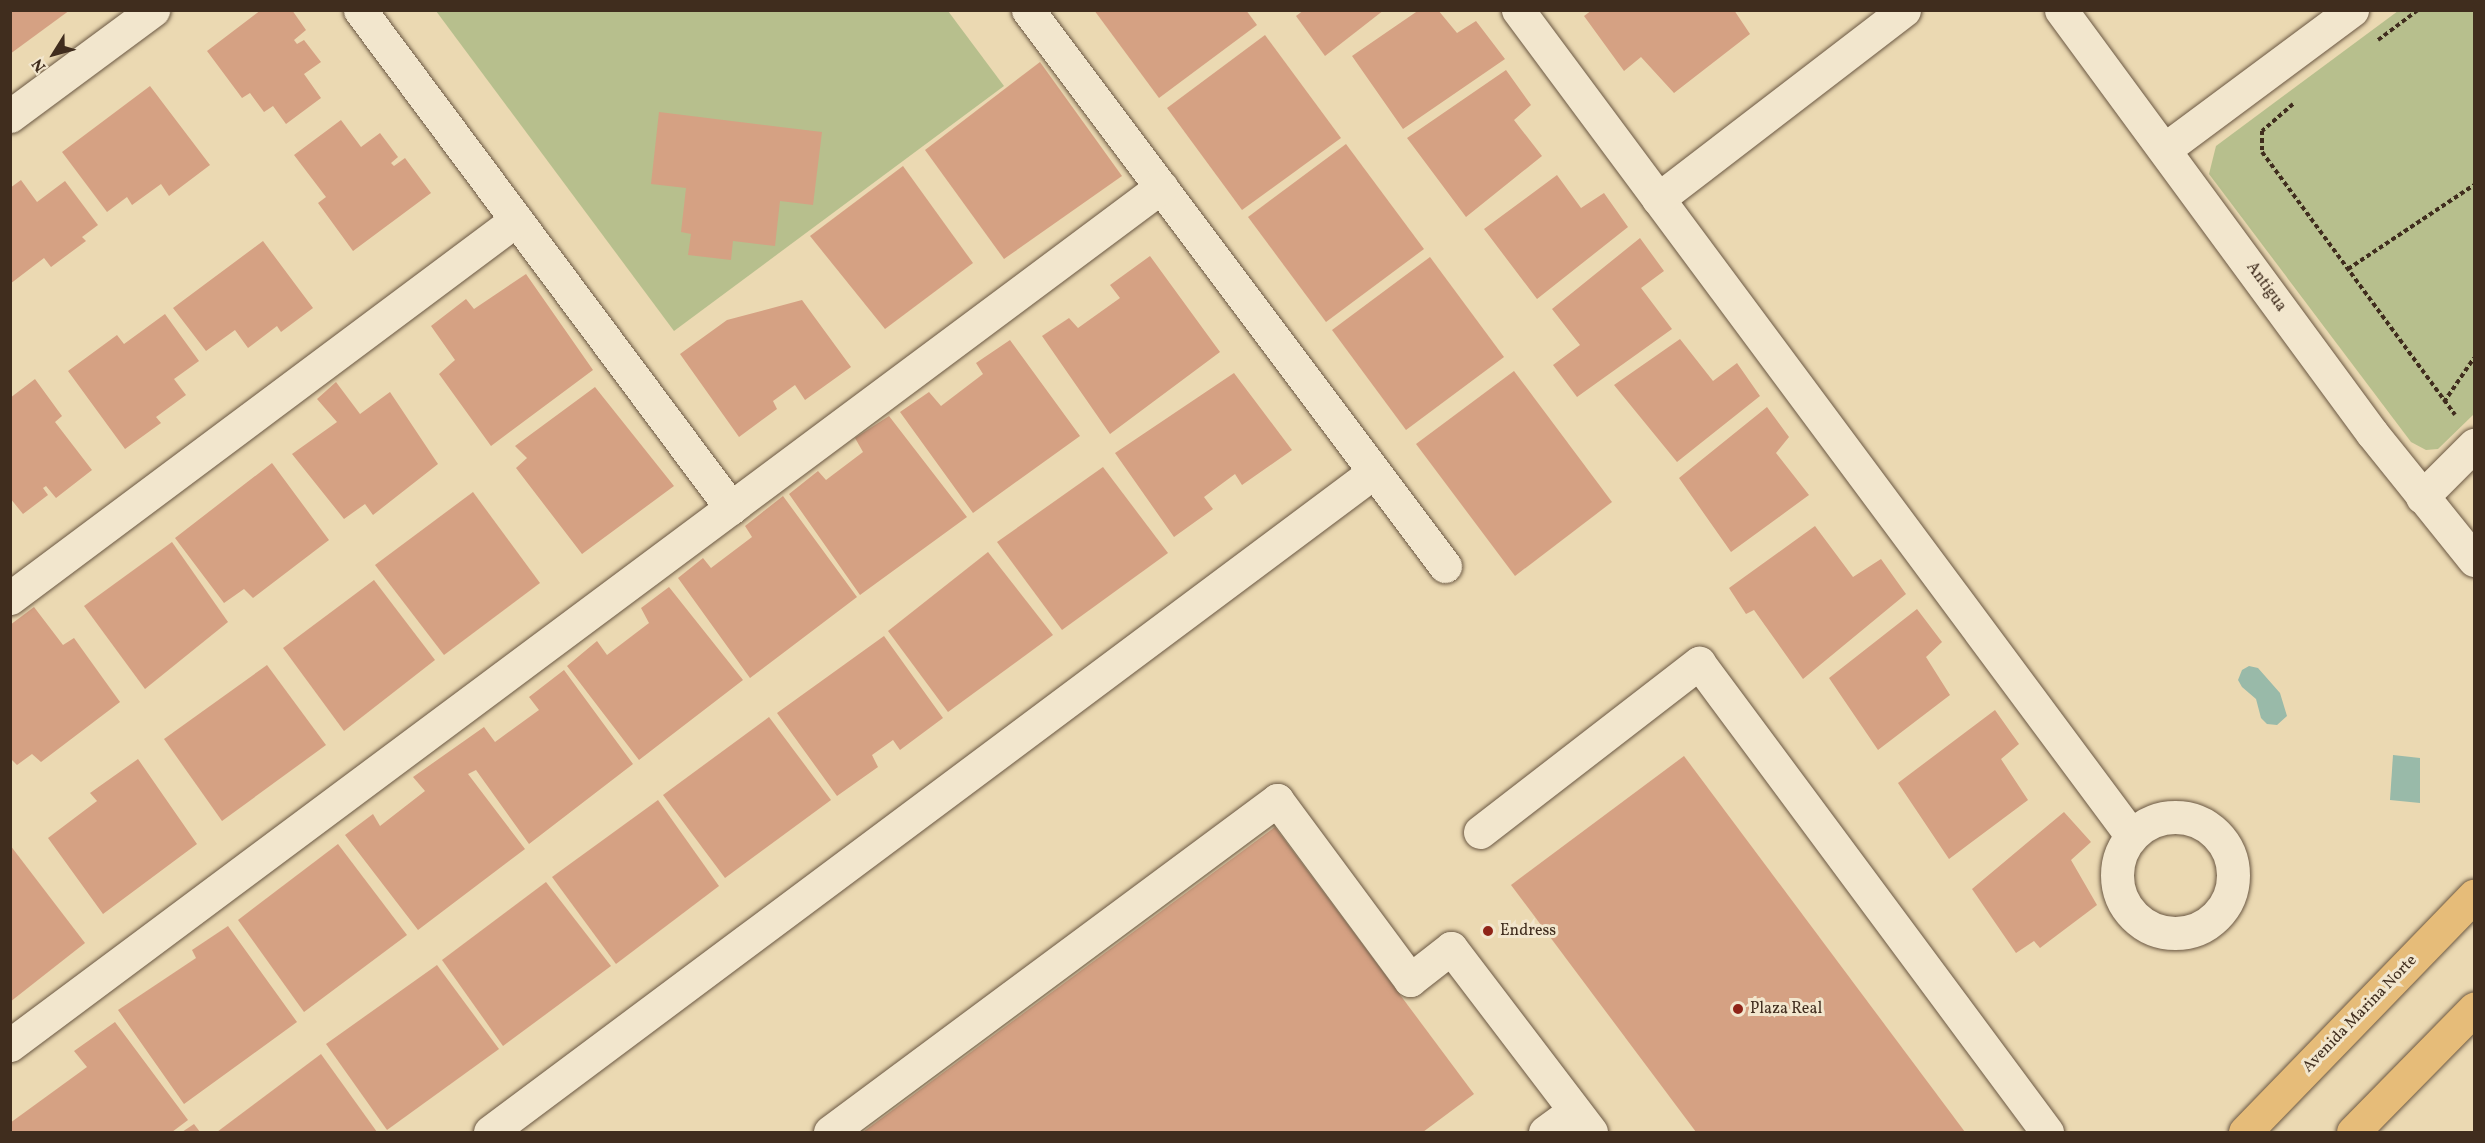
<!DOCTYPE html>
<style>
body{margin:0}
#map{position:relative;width:2485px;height:1143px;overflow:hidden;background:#ebd9b2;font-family:Vollkorn,serif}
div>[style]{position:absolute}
.green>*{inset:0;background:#b7bf8d}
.water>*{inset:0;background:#99baa9}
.building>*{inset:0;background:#d5a183}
.path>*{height:4px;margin-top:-2px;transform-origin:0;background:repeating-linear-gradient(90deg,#402d1e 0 4.5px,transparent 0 7.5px)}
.roads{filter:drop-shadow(0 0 2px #6b5843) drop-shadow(0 0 2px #6b5843)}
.minor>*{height:33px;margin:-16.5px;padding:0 16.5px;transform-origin:16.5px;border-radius:16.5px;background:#f2e6cd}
.minor>.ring{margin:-16.5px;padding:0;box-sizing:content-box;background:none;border:33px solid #f2e6cd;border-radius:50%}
.major>*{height:33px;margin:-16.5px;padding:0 16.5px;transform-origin:16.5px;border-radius:16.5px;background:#e6bc79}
.dots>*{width:16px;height:16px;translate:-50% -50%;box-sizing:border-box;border:3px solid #f2e6cd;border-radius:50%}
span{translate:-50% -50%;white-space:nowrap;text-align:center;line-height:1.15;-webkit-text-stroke:6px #f2e6cd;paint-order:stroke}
.street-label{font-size:16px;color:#402d1e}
.poi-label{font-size:16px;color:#402d1e}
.left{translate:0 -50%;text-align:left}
.frame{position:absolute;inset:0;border:12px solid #402d1e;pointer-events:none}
.north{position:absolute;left:24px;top:24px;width:60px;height:60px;-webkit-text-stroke:4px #f2e6cd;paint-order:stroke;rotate:233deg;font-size:16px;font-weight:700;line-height:24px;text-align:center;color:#402d1e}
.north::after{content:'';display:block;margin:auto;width:21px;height:27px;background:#402d1e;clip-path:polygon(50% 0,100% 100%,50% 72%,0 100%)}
</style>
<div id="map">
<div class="green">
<i style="clip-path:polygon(436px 11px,948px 11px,1004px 86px,674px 331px)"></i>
<i style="clip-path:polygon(2398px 11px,2474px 11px,2474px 414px,2438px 449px,2426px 450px,2411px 442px,2209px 174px,2216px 146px)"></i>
</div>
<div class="water">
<i style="clip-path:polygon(2249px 666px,2258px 668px,2280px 693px,2287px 716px,2277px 725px,2267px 724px,2261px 718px,2256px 699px,2242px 687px,2238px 680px,2242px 670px)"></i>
<i style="clip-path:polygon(2393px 755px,2420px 758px,2420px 803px,2390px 800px)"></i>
</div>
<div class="building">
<i style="clip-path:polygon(10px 10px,70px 10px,10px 54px)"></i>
<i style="clip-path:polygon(261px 10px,292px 10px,306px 30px,294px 40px,297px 44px,304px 40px,321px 62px,304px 74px,321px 98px,286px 124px,273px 106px,264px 112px,250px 93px,242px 98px,207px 51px)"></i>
<i style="clip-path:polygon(1094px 10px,1246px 10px,1257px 25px,1159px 98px)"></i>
<i style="clip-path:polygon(1304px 10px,1384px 10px,1325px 56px,1296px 16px)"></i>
<i style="clip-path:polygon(1419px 10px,1438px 10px,1457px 33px,1476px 21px,1505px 59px,1403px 129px,1352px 56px)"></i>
<i style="clip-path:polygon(1592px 10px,1734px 10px,1750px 34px,1674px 93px,1641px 57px,1624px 71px,1584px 16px)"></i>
<i style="clip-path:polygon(1265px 35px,1341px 138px,1242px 210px,1167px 108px)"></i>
<i style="clip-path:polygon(1040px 62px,1122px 176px,1004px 259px,925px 150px)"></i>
<i style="clip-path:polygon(1506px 70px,1531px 105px,1514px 120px,1542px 156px,1466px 217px,1407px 138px)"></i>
<i style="clip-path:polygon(150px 86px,210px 165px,169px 196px,161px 184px,132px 205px,127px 197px,107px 212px,62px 152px)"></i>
<i style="clip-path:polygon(659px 112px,822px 132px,813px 205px,780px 201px,775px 246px,733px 241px,731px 260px,688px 255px,691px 234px,681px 232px,686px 188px,651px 184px)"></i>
<i style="clip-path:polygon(341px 120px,361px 147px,380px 133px,398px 157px,391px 163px,394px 166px,405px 158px,431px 193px,353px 251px,318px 203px,326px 197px,294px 155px)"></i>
<i style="clip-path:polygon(1346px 144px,1424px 249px,1326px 322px,1248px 217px)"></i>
<i style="clip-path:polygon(903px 166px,973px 263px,885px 329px,810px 236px)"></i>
<i style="clip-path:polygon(1557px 175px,1581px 208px,1604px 193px,1628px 227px,1537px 299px,1484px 229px)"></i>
<i style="clip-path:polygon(21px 180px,37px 202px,65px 181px,98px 225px,82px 237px,86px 241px,51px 267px,44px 258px,10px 284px,10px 188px)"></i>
<i style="clip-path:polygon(1640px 238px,1664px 271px,1641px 288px,1672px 329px,1577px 397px,1553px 365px,1580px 345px,1552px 309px)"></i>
<i style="clip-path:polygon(263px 241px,313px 308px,281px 332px,277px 326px,248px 348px,235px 330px,206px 351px,173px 308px)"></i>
<i style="clip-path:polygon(1150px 256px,1220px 352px,1110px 434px,1042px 336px,1069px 318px,1078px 328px,1120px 298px,1110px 285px)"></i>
<i style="clip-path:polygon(1430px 257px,1504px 357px,1406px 430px,1332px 330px)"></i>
<i style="clip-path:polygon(526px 274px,593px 370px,491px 446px,439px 374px,455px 360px,431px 326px,466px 299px,474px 309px)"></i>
<i style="clip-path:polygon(802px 300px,851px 367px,805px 400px,795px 385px,773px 401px,777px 409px,739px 437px,680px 354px,727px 320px)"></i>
<i style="clip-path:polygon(165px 314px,199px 361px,174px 379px,186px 395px,156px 417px,161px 423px,125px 449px,68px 371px,117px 335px,124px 344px)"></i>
<i style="clip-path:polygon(1680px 339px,1713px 381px,1737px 363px,1760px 396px,1677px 462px,1614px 385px)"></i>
<i style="clip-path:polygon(1010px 340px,1080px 436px,973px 513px,900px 412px,929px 392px,941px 406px,983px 374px,976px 363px)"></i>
<i style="clip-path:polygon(1514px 371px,1612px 502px,1515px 576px,1416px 444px)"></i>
<i style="clip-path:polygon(1234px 373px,1292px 450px,1242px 485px,1235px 474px,1204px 497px,1213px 509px,1174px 537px,1115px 453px)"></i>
<i style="clip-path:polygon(35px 379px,62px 416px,55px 422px,92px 470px,56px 498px,46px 486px,43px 488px,48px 495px,23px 514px,10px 498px,10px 398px)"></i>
<i style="clip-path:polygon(336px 382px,360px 414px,390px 392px,438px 464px,373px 515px,365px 504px,344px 519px,292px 454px,337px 422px,317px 399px)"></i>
<i style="clip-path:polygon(595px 387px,674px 486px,582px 554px,516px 468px,527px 458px,515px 446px)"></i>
<i style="clip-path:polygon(1767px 407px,1789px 437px,1776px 453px,1809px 495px,1731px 552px,1679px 478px)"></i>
<i style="clip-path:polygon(889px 416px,967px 517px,860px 595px,789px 494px,818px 471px,826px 480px,863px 452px,855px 438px)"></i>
<i style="clip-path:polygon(272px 463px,329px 540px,253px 598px,244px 589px,224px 603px,175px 538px)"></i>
<i style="clip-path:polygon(1103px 467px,1168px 553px,1062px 630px,997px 542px)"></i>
<i style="clip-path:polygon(473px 492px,540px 583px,444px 655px,375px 565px)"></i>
<i style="clip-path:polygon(783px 496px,857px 597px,750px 678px,678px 578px,703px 558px,711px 568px,752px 537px,745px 526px)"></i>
<i style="clip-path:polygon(1815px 526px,1853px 577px,1881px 559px,1906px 594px,1803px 679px,1754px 610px,1746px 614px,1729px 588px)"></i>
<i style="clip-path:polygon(172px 542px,228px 622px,145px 689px,84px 606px)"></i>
<i style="clip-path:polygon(988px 552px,1053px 635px,948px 712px,888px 631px)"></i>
<i style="clip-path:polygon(374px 580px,435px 660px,344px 731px,283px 648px)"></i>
<i style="clip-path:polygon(669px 587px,743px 680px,639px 760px,567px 666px,597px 641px,607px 655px,649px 623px,641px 608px)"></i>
<i style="clip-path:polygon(34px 607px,63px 645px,74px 638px,120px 702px,41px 762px,32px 754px,17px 765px,10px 758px,10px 625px)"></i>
<i style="clip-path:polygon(1917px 609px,1942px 642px,1926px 657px,1950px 695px,1878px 750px,1829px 678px)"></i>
<i style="clip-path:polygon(884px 636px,943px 718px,900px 750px,893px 740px,872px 755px,878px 767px,837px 796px,777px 713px)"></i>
<i style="clip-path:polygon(267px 665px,326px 745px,222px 821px,164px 739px)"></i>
<i style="clip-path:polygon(564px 670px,633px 764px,529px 844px,476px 770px,468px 774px,525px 849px,418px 930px,345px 835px,373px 814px,380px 826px,425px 791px,413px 777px,484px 727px,495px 742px,539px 710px,529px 697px)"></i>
<i style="clip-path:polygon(1995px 710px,2019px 744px,2001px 759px,2028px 800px,1949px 859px,1898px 783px)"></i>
<i style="clip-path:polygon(769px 717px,831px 800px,725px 878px,663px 795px)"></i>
<i style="clip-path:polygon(1684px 756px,1965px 1132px,1696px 1132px,1511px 885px)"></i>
<i style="clip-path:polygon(138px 759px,197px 844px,103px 914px,48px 838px,97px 801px,90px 793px)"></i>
<i style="clip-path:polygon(658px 800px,719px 886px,616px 964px,552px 877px)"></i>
<i style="clip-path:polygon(2064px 812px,2091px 842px,2071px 860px,2097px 905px,2040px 948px,2034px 941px,2016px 953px,1972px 889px)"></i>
<i style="clip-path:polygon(1275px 827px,1474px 1094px,1423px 1132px,863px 1132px)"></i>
<i style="clip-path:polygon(338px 844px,407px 935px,304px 1012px,238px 920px)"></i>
<i style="clip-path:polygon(10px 845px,85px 943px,10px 1002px)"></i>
<i style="clip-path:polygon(546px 882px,611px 966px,503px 1046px,442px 960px)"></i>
<i style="clip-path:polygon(228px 926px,297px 1022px,184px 1104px,118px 1010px,196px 958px,192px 950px)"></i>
<i style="clip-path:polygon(437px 965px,499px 1049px,387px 1130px,326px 1044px)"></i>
<i style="clip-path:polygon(115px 1022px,188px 1120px,172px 1132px,10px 1132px,10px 1123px,87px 1067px,74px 1051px)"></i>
<i style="clip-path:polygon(321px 1054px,377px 1132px,217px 1132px)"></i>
<i style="clip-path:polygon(194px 1124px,200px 1132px,182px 1132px)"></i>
</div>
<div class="path">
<i style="left:2378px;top:40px;width:50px;rotate:-36.9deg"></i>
<i style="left:2293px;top:104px;width:41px;rotate:138.9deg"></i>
<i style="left:2262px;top:131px;width:21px;rotate:90deg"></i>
<i style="left:2262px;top:152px;width:326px;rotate:53.7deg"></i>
<i style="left:2348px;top:269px;width:151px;rotate:-33.7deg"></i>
<i style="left:2444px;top:402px;width:53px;rotate:-55.7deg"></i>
</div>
<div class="roads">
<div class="minor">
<i style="left:360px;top:10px;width:621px;rotate:53.31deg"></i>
<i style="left:1028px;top:10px;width:695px;rotate:53.13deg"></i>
<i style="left:1518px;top:10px;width:1028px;rotate:53.39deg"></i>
<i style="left:2061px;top:10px;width:525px;rotate:53.68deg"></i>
<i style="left:2372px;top:433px;width:163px;rotate:51.2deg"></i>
<i style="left:10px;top:116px;width:178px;rotate:-36.5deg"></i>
<i style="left:2165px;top:149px;width:233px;rotate:-36.6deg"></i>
<i style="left:1658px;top:199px;width:310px;rotate:-37.5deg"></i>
<i style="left:2422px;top:497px;width:74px;rotate:-45deg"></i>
<i style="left:10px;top:598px;width:632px;rotate:-36.76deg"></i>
<i class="ring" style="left:2117px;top:817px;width:83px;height:83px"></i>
<i style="left:1480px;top:832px;width:277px;rotate:-37.7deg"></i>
<i style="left:1699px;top:663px;width:584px;rotate:53.42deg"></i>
<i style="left:10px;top:1045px;width:1436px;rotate:-36.7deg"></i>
<i style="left:490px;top:1132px;width:1103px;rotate:-36.75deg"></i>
<i style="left:830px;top:1132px;width:557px;rotate:-36.6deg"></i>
<i style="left:1277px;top:800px;width:224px;rotate:53.5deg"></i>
<i style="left:1410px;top:980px;width:52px;rotate:-38deg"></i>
<i style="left:1451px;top:948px;width:231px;rotate:52.7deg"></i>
<i style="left:1545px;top:1132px;width:36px;rotate:-36deg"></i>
</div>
<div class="major">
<i style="left:2245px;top:1132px;width:329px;rotate:-45.9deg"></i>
<i style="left:2353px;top:1132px;width:173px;rotate:-45.5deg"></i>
</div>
</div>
<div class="dots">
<i style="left:1488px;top:931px;background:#8f2418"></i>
<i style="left:1738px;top:1009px;background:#8f2418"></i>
</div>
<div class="street-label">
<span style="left:2266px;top:287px;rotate:54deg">Antigua</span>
<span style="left:2360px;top:1014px;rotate:-46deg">Avenida Marina Norte</span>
</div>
<div class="poi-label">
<span class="left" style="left:1500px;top:931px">Endress</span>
<span class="left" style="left:1750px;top:1009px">Plaza Real</span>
</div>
<div class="frame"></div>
<div class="north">N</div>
</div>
